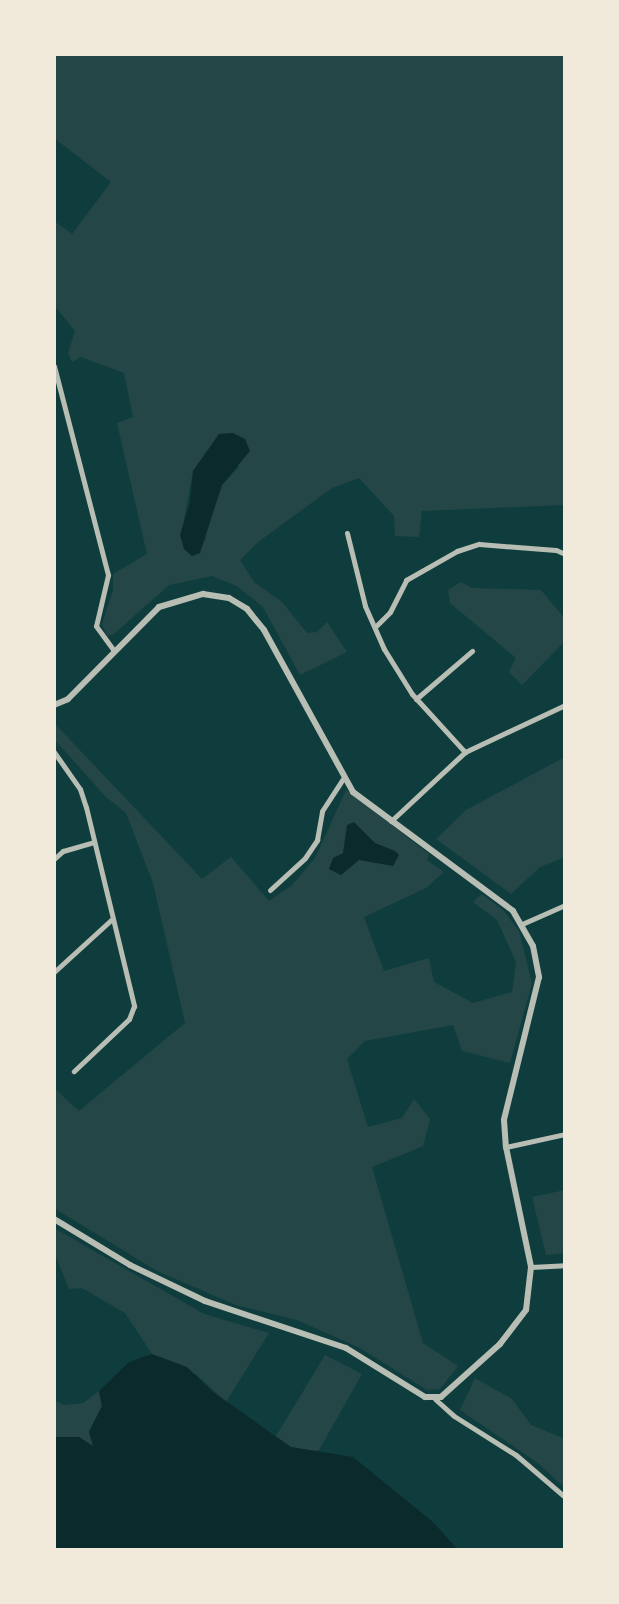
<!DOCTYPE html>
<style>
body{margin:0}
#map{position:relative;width:619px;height:1604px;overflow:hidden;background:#0f3d3e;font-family:Roboto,sans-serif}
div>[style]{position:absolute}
.green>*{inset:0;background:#244646}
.water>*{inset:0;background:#0a2a2b}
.minor>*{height:5px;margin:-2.5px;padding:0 2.5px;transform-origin:2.5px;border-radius:2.5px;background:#b8beb3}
.tertiary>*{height:6px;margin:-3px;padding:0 3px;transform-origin:3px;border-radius:3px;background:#b8beb3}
span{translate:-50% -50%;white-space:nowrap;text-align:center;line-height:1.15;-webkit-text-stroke:8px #f1e9da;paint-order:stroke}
.frame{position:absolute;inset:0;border:56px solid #f1e9da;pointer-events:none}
</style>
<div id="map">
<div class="green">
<i style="clip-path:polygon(evenodd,54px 54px,565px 54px,565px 505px,422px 511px,419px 537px,395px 536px,394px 516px,359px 478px,332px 488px,258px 542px,240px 560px,254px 582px,282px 602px,307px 633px,317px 632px,327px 622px,347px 652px,300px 675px,263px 607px,237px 586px,212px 576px,169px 585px,114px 634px,107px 636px,102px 624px,113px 590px,113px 574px,147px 554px,117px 423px,133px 417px,124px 373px,81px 357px,72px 362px,68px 353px,75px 331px,54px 305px,54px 221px,72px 234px,111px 182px,54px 138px,54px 54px,219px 435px,239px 467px,222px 485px,207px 525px,205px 541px,184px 520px,193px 471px,219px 435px)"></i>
<i style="clip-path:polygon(461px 582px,472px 588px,541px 590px,565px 619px,565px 641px,522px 685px,509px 672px,516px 658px,450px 603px,448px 590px)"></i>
<i style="clip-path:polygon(56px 725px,202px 879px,231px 857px,269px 901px,292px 885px,315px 858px,346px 790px,429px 854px,427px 860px,444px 872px,426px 888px,364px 917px,384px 971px,429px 958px,434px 982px,473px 1003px,512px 992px,516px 962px,497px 920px,473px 902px,482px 894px,503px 910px,519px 931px,532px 983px,510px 1063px,462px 1051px,453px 1025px,365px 1041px,347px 1059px,368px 1127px,402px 1118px,414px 1099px,430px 1119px,423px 1146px,372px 1167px,423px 1343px,458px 1366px,440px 1389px,427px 1390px,358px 1347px,297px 1320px,236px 1305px,157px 1271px,54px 1208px,54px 1088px,79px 1111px,185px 1023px,153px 883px,126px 813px,105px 796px,54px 739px)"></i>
<i style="clip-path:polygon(565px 757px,565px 857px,540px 867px,511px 894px,436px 839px,466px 810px)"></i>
<i style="clip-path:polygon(565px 1190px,565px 1253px,546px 1255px,532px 1197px)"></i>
<i style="clip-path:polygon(54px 1228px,204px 1314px,269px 1333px,226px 1402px,197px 1375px,152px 1354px,125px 1313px,82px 1288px,69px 1289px,54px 1252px)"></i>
<i style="clip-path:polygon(325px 1355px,362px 1374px,319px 1450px,311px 1452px,291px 1447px,275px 1438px)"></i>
<i style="clip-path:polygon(475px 1378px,512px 1399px,531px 1425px,565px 1439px,565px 1488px,538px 1463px,460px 1410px)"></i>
<i style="clip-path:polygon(99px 1391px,102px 1406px,89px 1431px,94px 1447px,79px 1437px,54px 1437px,54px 1400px,64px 1405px,83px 1403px)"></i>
</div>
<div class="water">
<i style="clip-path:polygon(233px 433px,245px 439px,250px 451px,222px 485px,200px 553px,192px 556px,184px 549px,180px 535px,190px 502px,193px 471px,219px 434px)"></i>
<i style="clip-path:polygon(354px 822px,375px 843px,395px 851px,399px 855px,393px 866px,359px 860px,341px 875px,329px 869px,333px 858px,343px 853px,347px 825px)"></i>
<i style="clip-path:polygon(152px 1354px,187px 1367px,213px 1392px,291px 1447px,353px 1457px,433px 1522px,458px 1550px,54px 1550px,54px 1437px,79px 1437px,93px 1446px,89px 1432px,102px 1406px,99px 1391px,129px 1362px)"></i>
</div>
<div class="minor">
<i style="left:54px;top:366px;width:216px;rotate:75.5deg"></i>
<i style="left:108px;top:575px;width:52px;rotate:103.2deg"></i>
<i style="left:96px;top:626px;width:31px;rotate:54deg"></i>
<i style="left:347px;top:533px;width:75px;rotate:76.1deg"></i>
<i style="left:365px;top:606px;width:47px;rotate:66.2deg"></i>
<i style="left:384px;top:649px;width:53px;rotate:58.1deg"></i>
<i style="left:412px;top:694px;width:79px;rotate:47.6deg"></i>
<i style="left:375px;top:627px;width:21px;rotate:-45deg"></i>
<i style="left:390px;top:612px;width:36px;rotate:-63deg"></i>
<i style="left:406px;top:580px;width:59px;rotate:-29.6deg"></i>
<i style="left:457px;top:551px;width:23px;rotate:-18deg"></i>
<i style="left:479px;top:544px;width:77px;rotate:4.5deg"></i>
<i style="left:556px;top:550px;width:10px;rotate:24deg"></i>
<i style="left:416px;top:699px;width:74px;rotate:-40.6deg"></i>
<i style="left:54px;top:752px;width:45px;rotate:54.9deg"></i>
<i style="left:80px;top:789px;width:19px;rotate:72deg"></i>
<i style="left:86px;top:807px;width:205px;rotate:76.4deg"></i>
<i style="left:134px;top:1006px;width:14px;rotate:111deg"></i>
<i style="left:129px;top:1019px;width:76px;rotate:136.6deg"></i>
<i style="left:391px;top:821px;width:101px;rotate:-43deg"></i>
<i style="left:465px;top:752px;width:110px;rotate:-25.2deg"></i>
<i style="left:54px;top:859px;width:12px;rotate:-42deg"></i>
<i style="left:63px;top:851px;width:32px;rotate:-16deg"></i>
<i style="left:270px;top:890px;width:47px;rotate:-42.4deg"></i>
<i style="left:305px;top:858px;width:22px;rotate:-56deg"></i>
<i style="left:317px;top:840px;width:29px;rotate:-80deg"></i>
<i style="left:322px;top:811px;width:38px;rotate:-57deg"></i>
<i style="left:522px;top:924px;width:47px;rotate:-23.8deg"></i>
<i style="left:54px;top:972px;width:79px;rotate:-42.4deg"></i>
<i style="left:506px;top:1147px;width:60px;rotate:-12.4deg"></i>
<i style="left:531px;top:1267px;width:34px;rotate:-3deg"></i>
<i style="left:435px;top:1399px;width:25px;rotate:42deg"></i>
<i style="left:454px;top:1416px;width:73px;rotate:32.2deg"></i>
<i style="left:516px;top:1455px;width:65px;rotate:40.6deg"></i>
</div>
<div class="tertiary">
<i style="left:54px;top:705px;width:15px;rotate:-23deg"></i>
<i style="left:68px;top:699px;width:129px;rotate:-45.3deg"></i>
<i style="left:159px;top:607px;width:46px;rotate:-16.5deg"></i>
<i style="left:203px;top:594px;width:26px;rotate:9deg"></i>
<i style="left:229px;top:598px;width:21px;rotate:31deg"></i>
<i style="left:247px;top:609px;width:27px;rotate:51deg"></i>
<i style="left:264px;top:630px;width:185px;rotate:61.2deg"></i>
<i style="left:353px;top:792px;width:199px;rotate:36.6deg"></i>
<i style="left:513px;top:911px;width:40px;rotate:60.3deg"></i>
<i style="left:533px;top:946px;width:32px;rotate:79deg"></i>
<i style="left:539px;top:977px;width:147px;rotate:103.8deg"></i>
<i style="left:504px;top:1120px;width:27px;rotate:86deg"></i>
<i style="left:506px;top:1147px;width:123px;rotate:78.2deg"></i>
<i style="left:531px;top:1267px;width:43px;rotate:96.6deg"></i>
<i style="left:526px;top:1310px;width:43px;rotate:127.4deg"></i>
<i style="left:500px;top:1344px;width:79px;rotate:138.1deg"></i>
<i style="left:441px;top:1397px;width:16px;rotate:180deg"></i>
<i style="left:425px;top:1397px;width:93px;rotate:-148.2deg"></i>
<i style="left:346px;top:1348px;width:149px;rotate:-161.6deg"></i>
<i style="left:205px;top:1301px;width:83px;rotate:-154.4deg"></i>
<i style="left:130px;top:1265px;width:89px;rotate:-148.8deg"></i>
</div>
<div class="frame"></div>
</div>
